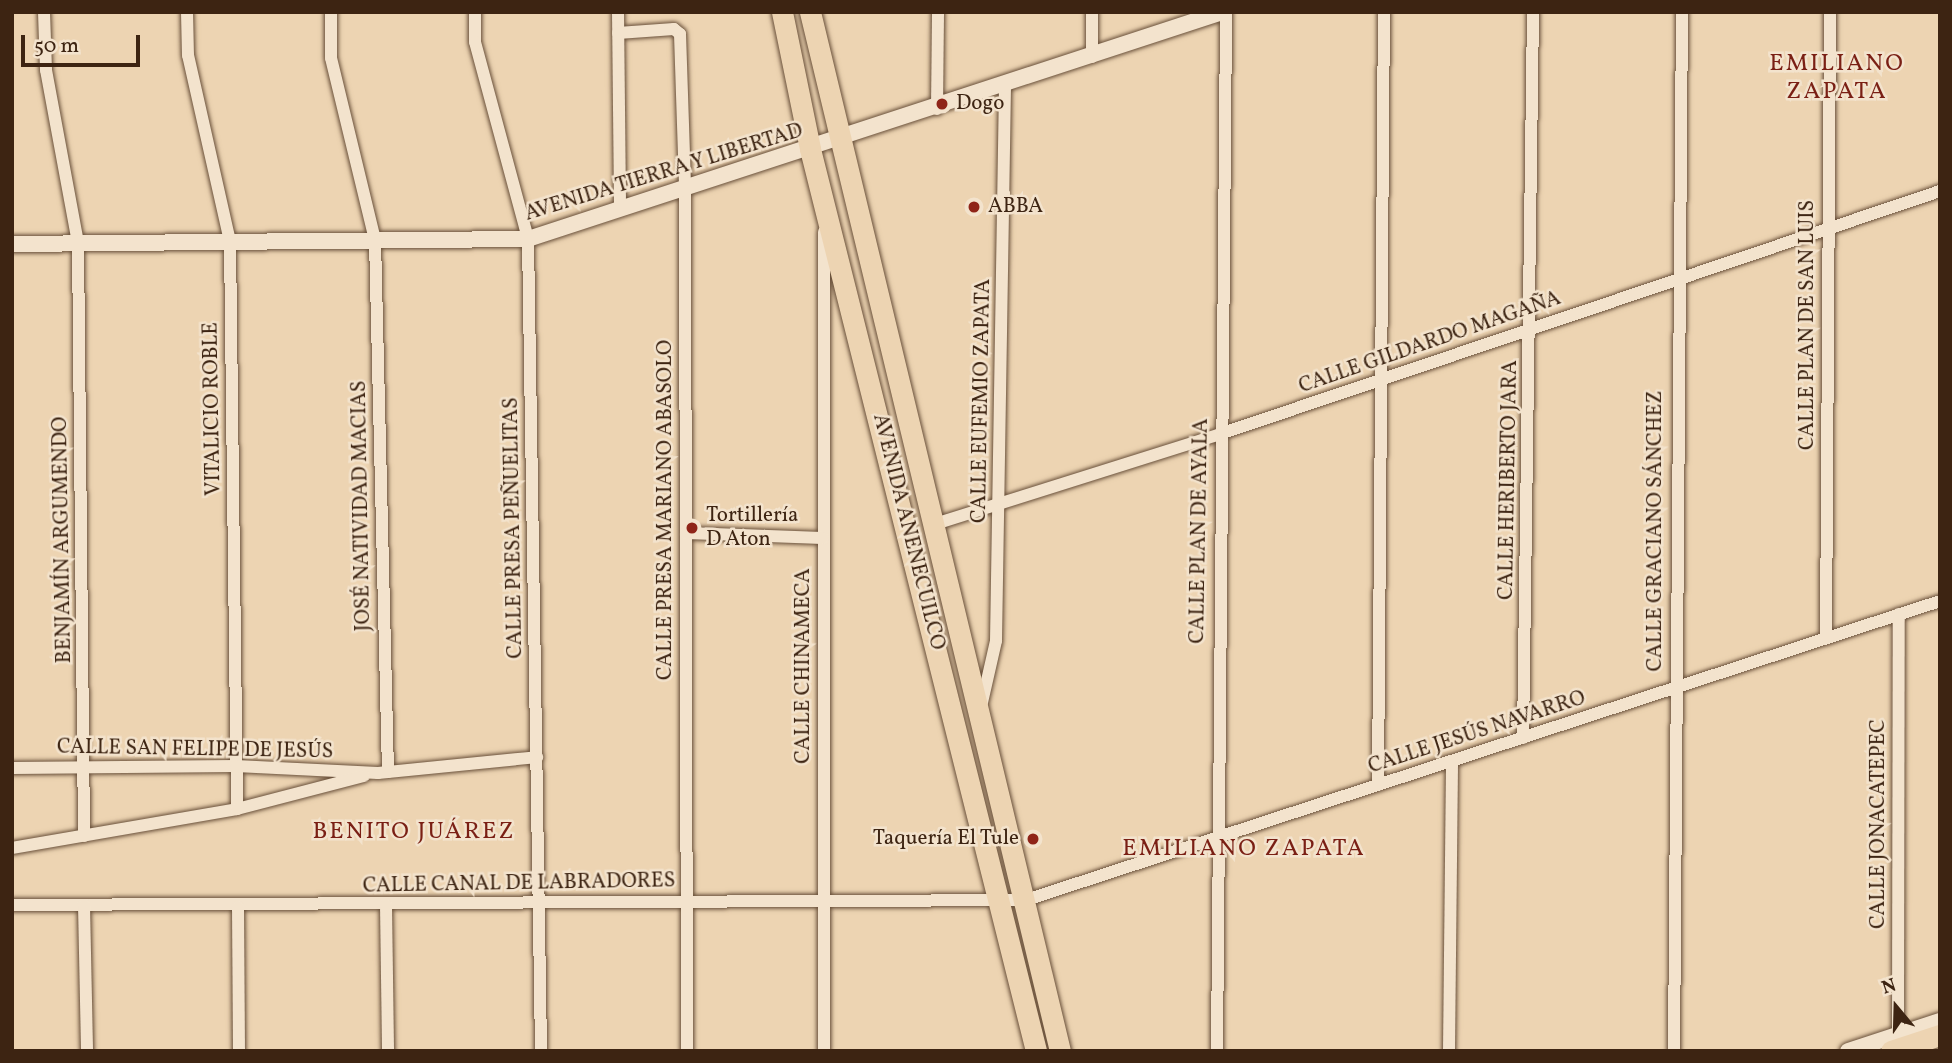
<!DOCTYPE html>
<meta charset="utf-8">
<style>
body{margin:0}
#map{position:relative;width:1952px;height:1063px;overflow:hidden;background:#edd4b2;font-family:Vollkorn,serif}
div>[style]{position:absolute}
.roads{filter:drop-shadow(0 0 2px #69503a) drop-shadow(0 0 2px #69503a)}
.minor>*{height:12px;margin:-6px;padding:0 6px;transform-origin:6px;border-radius:6px;background:#f3e3cd}
.tertiary>*{height:16px;margin:-8px;padding:0 8px;transform-origin:8px;border-radius:8px;background:#f3e3cd}
.primary>*{height:21px;margin:-10.5px;padding:0 10.5px;transform-origin:10.5px;border-radius:10.5px;background:#edd4b2}
.dots>*{width:19px;height:19px;translate:-50% -50%;box-sizing:border-box;border:4px solid #f3e3cd;border-radius:50%}
span{translate:-50% -50%;white-space:nowrap;text-align:center;line-height:1.15;-webkit-text-stroke:5px #f3e3cd;paint-order:stroke}
.poi-label{font-size:21px;color:#3d2412}
.left{translate:0 -50%;text-align:left}
.right{translate:-100% -50%;text-align:right}
.street-label{font-size:21px;color:#3d2412}
.quarter-label{font-size:24px;color:#7a1f14;letter-spacing:2px}
.frame{position:absolute;inset:0;border:14px solid #3d2412;pointer-events:none}
.north{position:absolute;left:1861px;top:972px;width:70px;height:70px;-webkit-text-stroke:5px #f3e3cd;paint-order:stroke;rotate:341deg;font-size:19px;font-weight:700;line-height:28px;text-align:center;color:#3d2412}
.north::after{content:'';display:block;margin:auto;width:24px;height:32px;background:#3d2412;clip-path:polygon(50% 0,100% 100%,50% 72%,0 100%)}
.scale{position:absolute;left:21px;top:35px;width:119px;height:32px;box-sizing:border-box;border:4px solid #3d2412;border-top:0;padding-left:9px;font-size:21px;line-height:24px;white-space:nowrap;color:#3d2412;-webkit-text-stroke:5px #f3e3cd;paint-order:stroke}
</style>
<div id="map">
<div class="roads">
<div class="minor">
<i style="left:44px;top:12px;width:58px;rotate:88deg"></i>
<i style="left:46px;top:70px;width:176px;rotate:79.5deg"></i>
<i style="left:78px;top:243px;width:593px;rotate:89.42deg"></i>
<i style="left:187px;top:12px;width:43px;rotate:88.7deg"></i>
<i style="left:188px;top:55px;width:192px;rotate:77.3deg"></i>
<i style="left:230px;top:242px;width:567px;rotate:89.29deg"></i>
<i style="left:331px;top:12px;width:46px;rotate:90deg"></i>
<i style="left:331px;top:58px;width:187px;rotate:76.4deg"></i>
<i style="left:375px;top:240px;width:532px;rotate:88.6deg"></i>
<i style="left:475px;top:12px;width:30px;rotate:90deg"></i>
<i style="left:475px;top:42px;width:204px;rotate:74.9deg"></i>
<i style="left:528px;top:239px;width:812px;rotate:89.08deg"></i>
<i style="left:618px;top:12px;width:197px;rotate:89.4deg"></i>
<i style="left:1092px;top:12px;width:45px;rotate:90deg"></i>
<i style="left:618px;top:33px;width:56px;rotate:-4.1deg"></i>
<i style="left:674px;top:29px;width:8px;rotate:40deg"></i>
<i style="left:680px;top:34px;width:153px;rotate:88.1deg"></i>
<i style="left:685px;top:187px;width:864px;rotate:89.87deg"></i>
<i style="left:937px;top:109px;width:97px;rotate:-89.4deg"></i>
<i style="left:824px;top:232px;width:819px;rotate:90deg"></i>
<i style="left:932px;top:525px;width:302px;rotate:-17.5deg"></i>
<i style="left:1220px;top:434px;width:760px;rotate:-18.65deg"></i>
<i style="left:686px;top:533px;width:137px;rotate:2.1deg"></i>
<i style="left:1826px;top:638px;width:626px;rotate:-89.63deg"></i>
<i style="left:981px;top:707px;width:68px;rotate:-77.2deg"></i>
<i style="left:996px;top:641px;width:555px;rotate:-89.07deg"></i>
<i style="left:1523px;top:738px;width:726px;rotate:-89.21deg"></i>
<i style="left:12px;top:768px;width:224px;rotate:-0.5deg"></i>
<i style="left:236px;top:766px;width:142px;rotate:2.8deg"></i>
<i style="left:378px;top:773px;width:160px;rotate:-5.7deg"></i>
<i style="left:1378px;top:785px;width:773px;rotate:-89.56deg"></i>
<i style="left:12px;top:848px;width:228px;rotate:-9.8deg"></i>
<i style="left:237px;top:809px;width:131px;rotate:-14.6deg"></i>
<i style="left:12px;top:905px;width:1014px;rotate:-0.28deg"></i>
<i style="left:1026px;top:900px;width:962px;rotate:-18.11deg"></i>
<i style="left:84px;top:905px;width:146px;rotate:88.8deg"></i>
<i style="left:386px;top:905px;width:146px;rotate:89.2deg"></i>
<i style="left:238px;top:907px;width:144px;rotate:89.6deg"></i>
<i style="left:1898px;top:1034px;width:420px;rotate:-89.9deg"></i>
<i style="left:1217px;top:1051px;width:1039px;rotate:-89.5deg"></i>
<i style="left:1449px;top:1051px;width:290px;rotate:-89.4deg"></i>
<i style="left:1674px;top:1051px;width:1039px;rotate:-89.56deg"></i>
</div>
<div class="tertiary">
<i style="left:12px;top:244px;width:516px;rotate:-0.56deg"></i>
<i style="left:528px;top:239px;width:730px;rotate:-18.11deg"></i>
<i style="left:1848px;top:1051px;width:97px;rotate:-18.1deg"></i>
</div>
<div class="primary">
<i style="left:782px;top:12px;width:140px;rotate:78.4deg"></i>
<i style="left:810px;top:149px;width:930px;rotate:75.93deg"></i>
<i style="left:810px;top:12px;width:1069px;rotate:76.47deg"></i>
<i style="left:1891px;top:1051px;width:52px;rotate:-18.1deg"></i>
</div>
</div>
<div class="dots">
<i style="left:942px;top:104px;background:#8f2418"></i>
<i style="left:974px;top:207px;background:#8f2418"></i>
<i style="left:692px;top:528px;background:#8f2418"></i>
<i style="left:1033px;top:839px;background:#8f2418"></i>
</div>
<div class="poi-label">
<span class="left" style="left:956px;top:104px">Dogo</span>
<span class="left" style="left:988px;top:207px">ABBA</span>
<span class="left" style="left:706px;top:528px">Tortillería<br>D Aton</span>
<span class="right" style="left:1019px;top:839px">Taquería El Tule</span>
</div>
<div class="street-label">
<span style="left:664px;top:173px;rotate:-17deg">AVENIDA TIERRA Y LIBERTAD</span>
<span style="left:1808px;top:325px;rotate:-90deg">CALLE PLAN DE SAN LUIS</span>
<span style="left:1430px;top:343px;rotate:-19deg">CALLE GILDARDO MAGAÑA</span>
<span style="left:982px;top:401px;rotate:-89deg">CALLE EUFEMIO ZAPATA</span>
<span style="left:213px;top:409px;rotate:-91deg">VITALICIO ROBLE</span>
<span style="left:1509px;top:480px;rotate:-89deg">CALLE HERIBERTO JARA</span>
<span style="left:362px;top:506px;rotate:-91deg">JOSÉ NATIVIDAD MACIAS</span>
<span style="left:666px;top:510px;rotate:-90deg">CALLE PRESA MARIANO ABASOLO</span>
<span style="left:514px;top:528px;rotate:-91deg">CALLE PRESA PEÑUELITAS</span>
<span style="left:1200px;top:531px;rotate:-89deg">CALLE PLAN DE AYALA</span>
<span style="left:1656px;top:531px;rotate:-90deg">CALLE GRACIANO SÁNCHEZ</span>
<span style="left:908px;top:532px;rotate:76deg">AVENIDA ANENECUILCO</span>
<span style="left:63px;top:540px;rotate:-91deg">BENJAMÍN ARGUMENDO</span>
<span style="left:804px;top:666px;rotate:-90deg">CALLE CHINAMECA</span>
<span style="left:1477px;top:733px;rotate:-18deg">CALLE JESÚS NAVARRO</span>
<span style="left:195px;top:750px;rotate:1deg">CALLE SAN FELIPE DE JESÚS</span>
<span style="left:1879px;top:824px;rotate:-90deg">CALLE JONACATEPEC</span>
<span style="left:519px;top:884px;rotate:-1deg">CALLE CANAL DE LABRADORES</span>
</div>
<div class="quarter-label">
<span style="left:1837px;top:79px">EMILIANO<br>ZAPATA</span>
<span style="left:414px;top:833px">BENITO JUÁREZ</span>
<span style="left:1244px;top:850px">EMILIANO ZAPATA</span>
</div>
<div class="frame"></div>
<div class="north">N</div>
<div class="scale">50 m</div>
</div>
